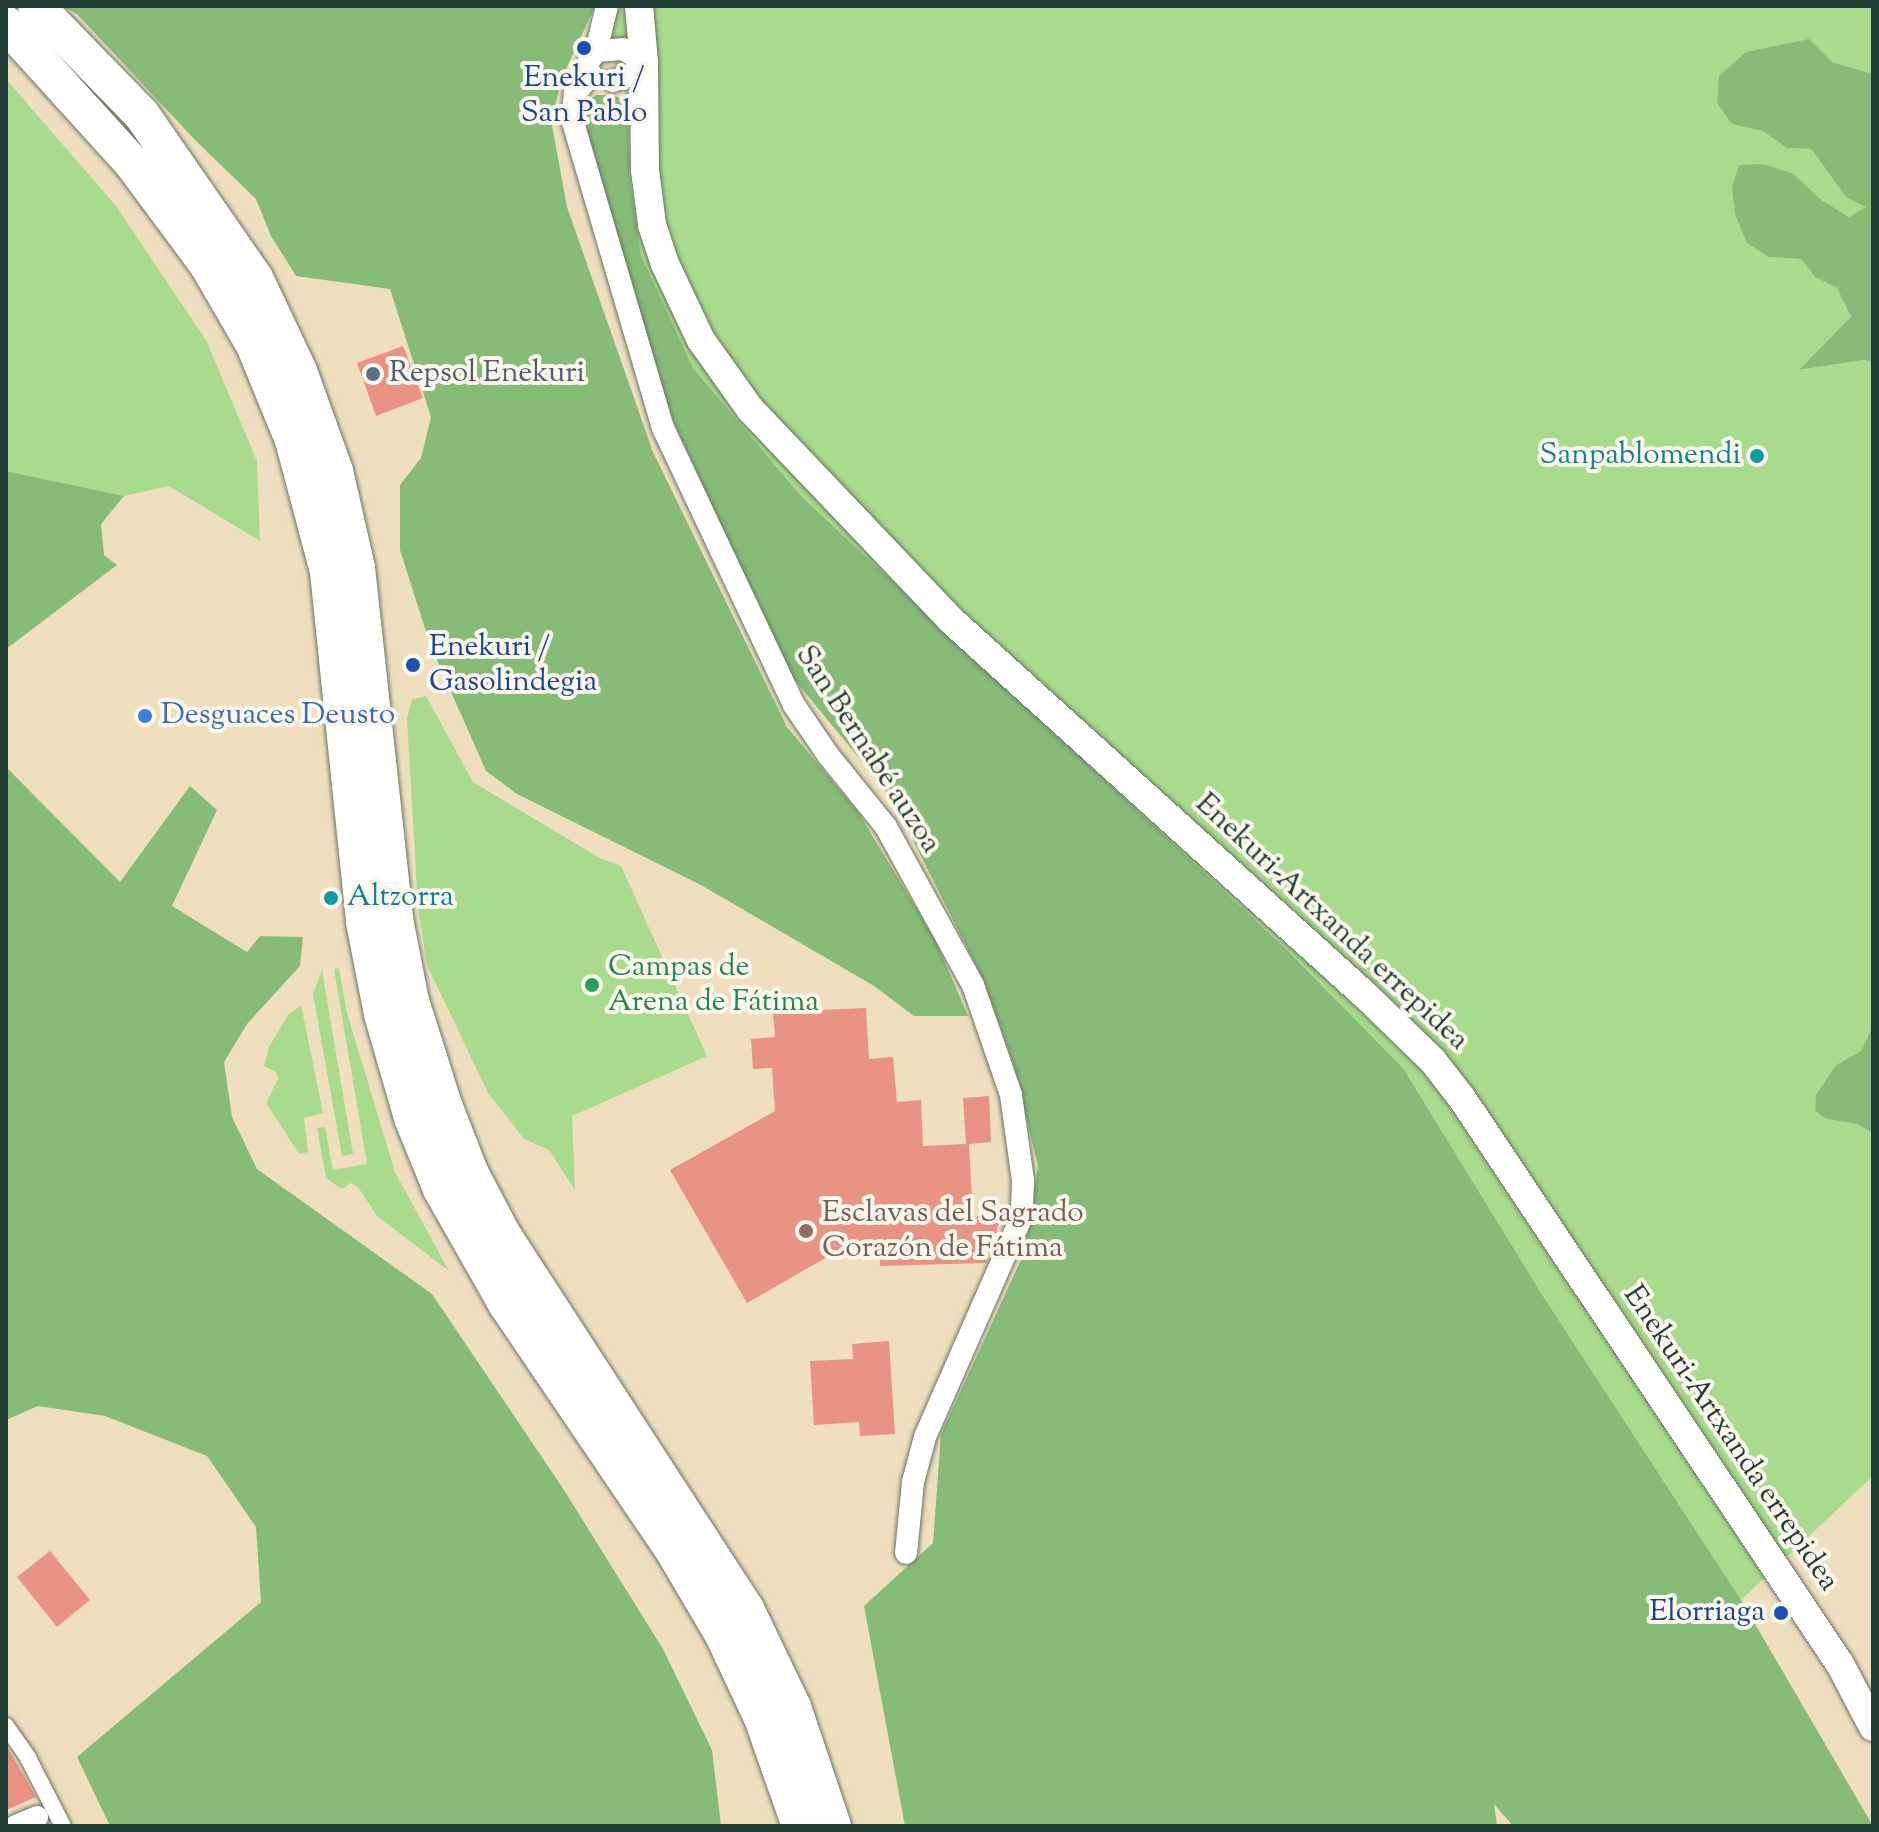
<!DOCTYPE html>
<meta charset="utf-8">
<style>
body{margin:0}
#map{position:relative;width:1879px;height:1832px;overflow:hidden;background:#f0dfbf;font-family:"Sorts Mill Goudy",serif}
div>[style]{position:absolute}
.green>*{inset:0;background:#a8dc8c}
.forest>*{inset:0;background:#86bc78}
.building>*{inset:0;background:#e99384}
.roads{filter:drop-shadow(0 0 2px #687665) drop-shadow(0 0 2px #687665)}
.pedestrian>*{height:16px;margin:-8px;padding:0 8px;transform-origin:8px;border-radius:8px;background:#fff}
.minor>*{height:22px;margin:-11px;padding:0 11px;transform-origin:11px;border-radius:11px;background:#fff}
.tertiary>*{height:28px;margin:-14px;padding:0 14px;transform-origin:14px;border-radius:14px;background:#fff}
.primary>*{height:36px;margin:-18px;padding:0 18px;transform-origin:18px;border-radius:18px;background:#fff}
.dots>*{width:22px;height:22px;translate:-50% -50%;box-sizing:border-box;border:4px solid #fbf7ec;border-radius:50%}
span{translate:-50% -50%;white-space:nowrap;text-align:center;line-height:1.15;-webkit-text-stroke:8px #fbf7ec;paint-order:stroke}
.transit-label{font-size:30px;color:#164399}
.left{translate:0 -50%;text-align:left}
.right{translate:-100% -50%;text-align:right}
.service-label{font-size:30px;color:#4e5e75}
.culture-label{font-size:30px;color:#0d838f}
.shop-label{font-size:30px;color:#366cbe}
.street-label{font-size:30px;color:#1f3d34}
.leisure-label{font-size:30px;color:#27864d}
.education-label{font-size:30px;color:#785e54}
.frame{position:absolute;inset:0;border:8px solid #1f3d34;pointer-events:none}
</style>
<div id="map">
<div class="green">
<i style="clip-path:polygon(595px 6px,1873px 6px,1873px 74px,1832px 62px,1732px 123px,1763px 131px,1787px 148px,1811px 149px,1829px 174px,1866px 207px,1849px 217px,1820px 199px,1794px 174px,1769px 257px,1801px 259px,1815px 277px,1837px 288px,1851px 318px,1800px 370px,1864px 360px,1873px 362px,1873px 1026px,1861px 1051px,1836px 1065px,1817px 1095px,1827px 1119px,1857px 1124px,1873px 1133px,1873px 1476px,1741px 1600px,1541px 1293px,1403px 1068px,1286px 949px,802px 497px,693px 368px,640px 256px,630px 184px,627px 101px)"></i>
<i style="clip-path:polygon(6px 79px,116px 206px,206px 340px,257px 461px,260px 541px,169px 486px,124px 496px,6px 471px)"></i>
<i style="clip-path:polygon(426px 696px,473px 782px,600px 858px,621px 866px,707px 1056px,572px 1116px,575px 1190px,549px 1150px,524px 1139px,488px 1093px,427px 965px,418px 908px,407px 719px,412px 699px)"></i>
<i style="clip-path:polygon(339px 968px,347px 1013px,395px 1172px,449px 1271px,377px 1216px,358px 1187px,351px 1183px,342px 1189px,326px 1178px,317px 1128px,325px 1127px,333px 1170px,367px 1164px,334px 969px)"></i>
<i style="clip-path:polygon(322px 970px,353px 1154px,342px 1156px,313px 994px)"></i>
<i style="clip-path:polygon(301px 1005px,323px 1113px,304px 1118px,308px 1152px,299px 1154px,266px 1103px,278px 1079px,276px 1072px,264px 1066px,269px 1047px,288px 1015px)"></i>
</div>
<div class="forest">
<i style="clip-path:polygon(63px 6px,595px 6px,563px 76px,551px 120px,567px 207px,653px 452px,787px 727px,858px 812px,936px 941px,968px 1016px,914px 1016px,874px 986px,701px 885px,517px 794px,486px 771px,430px 644px,400px 550px,400px 485px,421px 458px,431px 417px,390px 289px,296px 276px,271px 236px,256px 199px,196px 141px,77px 14px)"></i>
<i style="clip-path:polygon(1809px 39px,1832px 62px,1873px 74px,1873px 362px,1864px 360px,1799px 370px,1851px 317px,1837px 288px,1815px 277px,1801px 259px,1769px 257px,1747px 243px,1735px 214px,1732px 187px,1739px 165px,1763px 164px,1794px 174px,1820px 199px,1849px 217px,1866px 207px,1847px 198px,1811px 149px,1787px 148px,1763px 131px,1732px 124px,1717px 103px,1719px 76px,1746px 52px)"></i>
<i style="clip-path:polygon(596px 95px,612px 95px,627px 101px,630px 184px,641px 256px,693px 368px,802px 497px,1286px 949px,1403px 1068px,1541px 1293px,1741px 1600px,1873px 1826px,1513px 1826px,1494px 1804px,1497px 1826px,905px 1826px,864px 1606px,933px 1543px,941px 1434px,1025px 1251px,1038px 1166px,1011px 1056px,981px 975px,891px 797px,789px 673px,670px 414px,592px 158px,585px 112px,590px 99px)"></i>
<i style="clip-path:polygon(6px 471px,124px 496px,101px 524px,104px 555px,117px 565px,6px 649px)"></i>
<i style="clip-path:polygon(6px 767px,120px 882px,190px 786px,217px 810px,172px 906px,247px 952px,260px 936px,303px 937px,300px 966px,247px 1024px,224px 1062px,232px 1117px,257px 1169px,432px 1294px,564px 1490px,663px 1649px,712px 1750px,721px 1826px,110px 1826px,77px 1757px,261px 1602px,256px 1527px,207px 1456px,105px 1416px,38px 1406px,6px 1420px)"></i>
<i style="clip-path:polygon(1873px 1026px,1873px 1133px,1857px 1124px,1827px 1119px,1815px 1111px,1816px 1095px,1836px 1065px,1861px 1051px)"></i>
</div>
<div class="building">
<i style="clip-path:polygon(403px 346px,423px 398px,376px 416px,357px 363px)"></i>
<i style="clip-path:polygon(866px 1008px,869px 1059px,893px 1057px,897px 1102px,921px 1100px,923px 1146px,966px 1144px,963px 1098px,989px 1096px,991px 1142px,969px 1144px,973px 1217px,1001px 1216px,989px 1257px,986px 1263px,880px 1266px,879px 1243px,848px 1245px,747px 1303px,670px 1170px,775px 1111px,772px 1068px,753px 1069px,751px 1039px,775px 1037px,773px 1012px)"></i>
<i style="clip-path:polygon(889px 1341px,895px 1434px,860px 1436px,859px 1422px,814px 1425px,810px 1361px,853px 1359px,852px 1344px)"></i>
<i style="clip-path:polygon(50px 1551px,90px 1600px,57px 1627px,17px 1577px)"></i>
<i style="clip-path:polygon(6px 1745px,36px 1797px,6px 1810px)"></i>
</div>
<div class="roads">
<div class="pedestrian">
<i style="left:6px;top:1726px;width:39px;rotate:55deg"></i>
<i style="left:28px;top:1758px;width:76px;rotate:62.8deg"></i>
</div>
<div class="minor">
<i style="left:596px;top:51px;width:27px;rotate:-4deg"></i>
<i style="left:623px;top:49px;width:25px;rotate:32deg"></i>
<i style="left:644px;top:62px;width:18px;rotate:135deg"></i>
<i style="left:631px;top:75px;width:19px;rotate:162deg"></i>
<i style="left:589px;top:61px;width:12px;rotate:-55deg"></i>
<i style="left:596px;top:51px;width:46px;rotate:-76.3deg"></i>
<i style="left:591px;top:74px;width:26px;rotate:129deg"></i>
<i style="left:575px;top:94px;width:25px;rotate:97deg"></i>
<i style="left:572px;top:119px;width:322px;rotate:73.6deg"></i>
<i style="left:663px;top:428px;width:306px;rotate:64.7deg"></i>
<i style="left:794px;top:705px;width:60px;rotate:55.8deg"></i>
<i style="left:828px;top:755px;width:92px;rotate:51.1deg"></i>
<i style="left:886px;top:827px;width:180px;rotate:61.2deg"></i>
<i style="left:973px;top:985px;width:116px;rotate:70.9deg"></i>
<i style="left:1011px;top:1095px;width:86px;rotate:82deg"></i>
<i style="left:1023px;top:1180px;width:36px;rotate:92deg"></i>
<i style="left:1022px;top:1216px;width:241px;rotate:113.7deg"></i>
<i style="left:925px;top:1437px;width:47px;rotate:104.9deg"></i>
<i style="left:913px;top:1482px;width:71px;rotate:95.6deg"></i>
<i style="left:16px;top:1826px;width:23px;rotate:-23deg"></i>
</div>
<div class="tertiary">
<i style="left:639px;top:6px;width:56px;rotate:84.9deg"></i>
<i style="left:644px;top:62px;width:108px;rotate:89.5deg"></i>
<i style="left:645px;top:170px;width:55px;rotate:82.7deg"></i>
<i style="left:652px;top:225px;width:41px;rotate:71.6deg"></i>
<i style="left:665px;top:264px;width:84px;rotate:64.7deg"></i>
<i style="left:701px;top:340px;width:85px;rotate:54.6deg"></i>
<i style="left:750px;top:409px;width:294px;rotate:46.4deg"></i>
<i style="left:953px;top:622px;width:556px;rotate:42.16deg"></i>
<i style="left:1365px;top:995px;width:95px;rotate:44.1deg"></i>
<i style="left:1433px;top:1061px;width:46px;rotate:52.1deg"></i>
<i style="left:1461px;top:1097px;width:682px;rotate:56.24deg"></i>
<i style="left:1840px;top:1664px;width:71px;rotate:62.4deg"></i>
</div>
<div class="primary">
<i style="left:36px;top:6px;width:152px;rotate:45.8deg"></i>
<i style="left:142px;top:115px;width:198px;rotate:55.3deg"></i>
<i style="left:255px;top:278px;width:103px;rotate:64.7deg"></i>
<i style="left:299px;top:371px;width:106px;rotate:70.2deg"></i>
<i style="left:335px;top:471px;width:99px;rotate:77.2deg"></i>
<i style="left:357px;top:568px;width:353px;rotate:83.8deg"></i>
<i style="left:395px;top:919px;width:84px;rotate:79deg"></i>
<i style="left:411px;top:1001px;width:109px;rotate:72.4deg"></i>
<i style="left:444px;top:1105px;width:72px;rotate:68.8deg"></i>
<i style="left:470px;top:1172px;width:71px;rotate:62.4deg"></i>
<i style="left:503px;top:1235px;width:446px;rotate:57deg"></i>
<i style="left:746px;top:1609px;width:109px;rotate:64.4deg"></i>
<i style="left:793px;top:1707px;width:126px;rotate:71.4deg"></i>
<i style="left:6px;top:24px;width:188px;rotate:47.8deg"></i>
<i style="left:132px;top:163px;width:126px;rotate:53.4deg"></i>
<i style="left:207px;top:264px;width:94px;rotate:59.9deg"></i>
<i style="left:254px;top:345px;width:103px;rotate:67.7deg"></i>
<i style="left:293px;top:440px;width:137px;rotate:75.1deg"></i>
<i style="left:328px;top:572px;width:352px;rotate:84.1deg"></i>
<i style="left:364px;top:922px;width:94px;rotate:78.9deg"></i>
<i style="left:382px;top:1014px;width:108px;rotate:73.9deg"></i>
<i style="left:412px;top:1118px;width:77px;rotate:67.8deg"></i>
<i style="left:441px;top:1189px;width:133px;rotate:60.4deg"></i>
<i style="left:507px;top:1305px;width:296px;rotate:55.9deg"></i>
<i style="left:673px;top:1550px;width:99px;rotate:59.5deg"></i>
<i style="left:723px;top:1635px;width:92px;rotate:64.8deg"></i>
<i style="left:762px;top:1718px;width:114px;rotate:70.6deg"></i>
</div>
</div>
<div class="dots">
<i style="left:584px;top:48px;background:#1a4fb4"></i>
<i style="left:373px;top:374px;background:#5c6f8a"></i>
<i style="left:1757px;top:456px;background:#0f9aa8"></i>
<i style="left:413px;top:665px;background:#1a4fb4"></i>
<i style="left:145px;top:716px;background:#3f7fe0"></i>
<i style="left:331px;top:898px;background:#0f9aa8"></i>
<i style="left:592px;top:985px;background:#2e9e5b"></i>
<i style="left:806px;top:1231px;background:#8d6e63"></i>
<i style="left:1781px;top:1613px;background:#1a4fb4"></i>
</div>
<div class="transit-label">
<span style="left:584px;top:96px">Enekuri /<br>San Pablo</span>
<span class="left" style="left:429px;top:665px">Enekuri /<br>Gasolindegia</span>
<span class="right" style="left:1765px;top:1613px">Elorriaga</span>
</div>
<div class="service-label">
<span class="left" style="left:389px;top:374px">Repsol Enekuri</span>
</div>
<div class="culture-label">
<span class="right" style="left:1741px;top:456px">Sanpablomendi</span>
<span class="left" style="left:347px;top:898px">Altzorra</span>
</div>
<div class="shop-label">
<span class="left" style="left:161px;top:716px">Desguaces Deusto</span>
</div>
<div class="street-label">
<span style="left:867px;top:750px;rotate:57deg">San Bernabé auzoa</span>
<span style="left:1331px;top:923px;rotate:43deg">Enekuri-Artxanda errepidea</span>
<span style="left:1730px;top:1439px;rotate:56deg">Enekuri-Artxanda errepidea</span>
</div>
<div class="leisure-label">
<span class="left" style="left:608px;top:985px">Campas de<br>Arena de Fátima</span>
</div>
<div class="education-label">
<span class="left" style="left:822px;top:1231px">Esclavas del Sagrado<br>Corazón de Fátima</span>
</div>
<div class="frame"></div>
</div>
